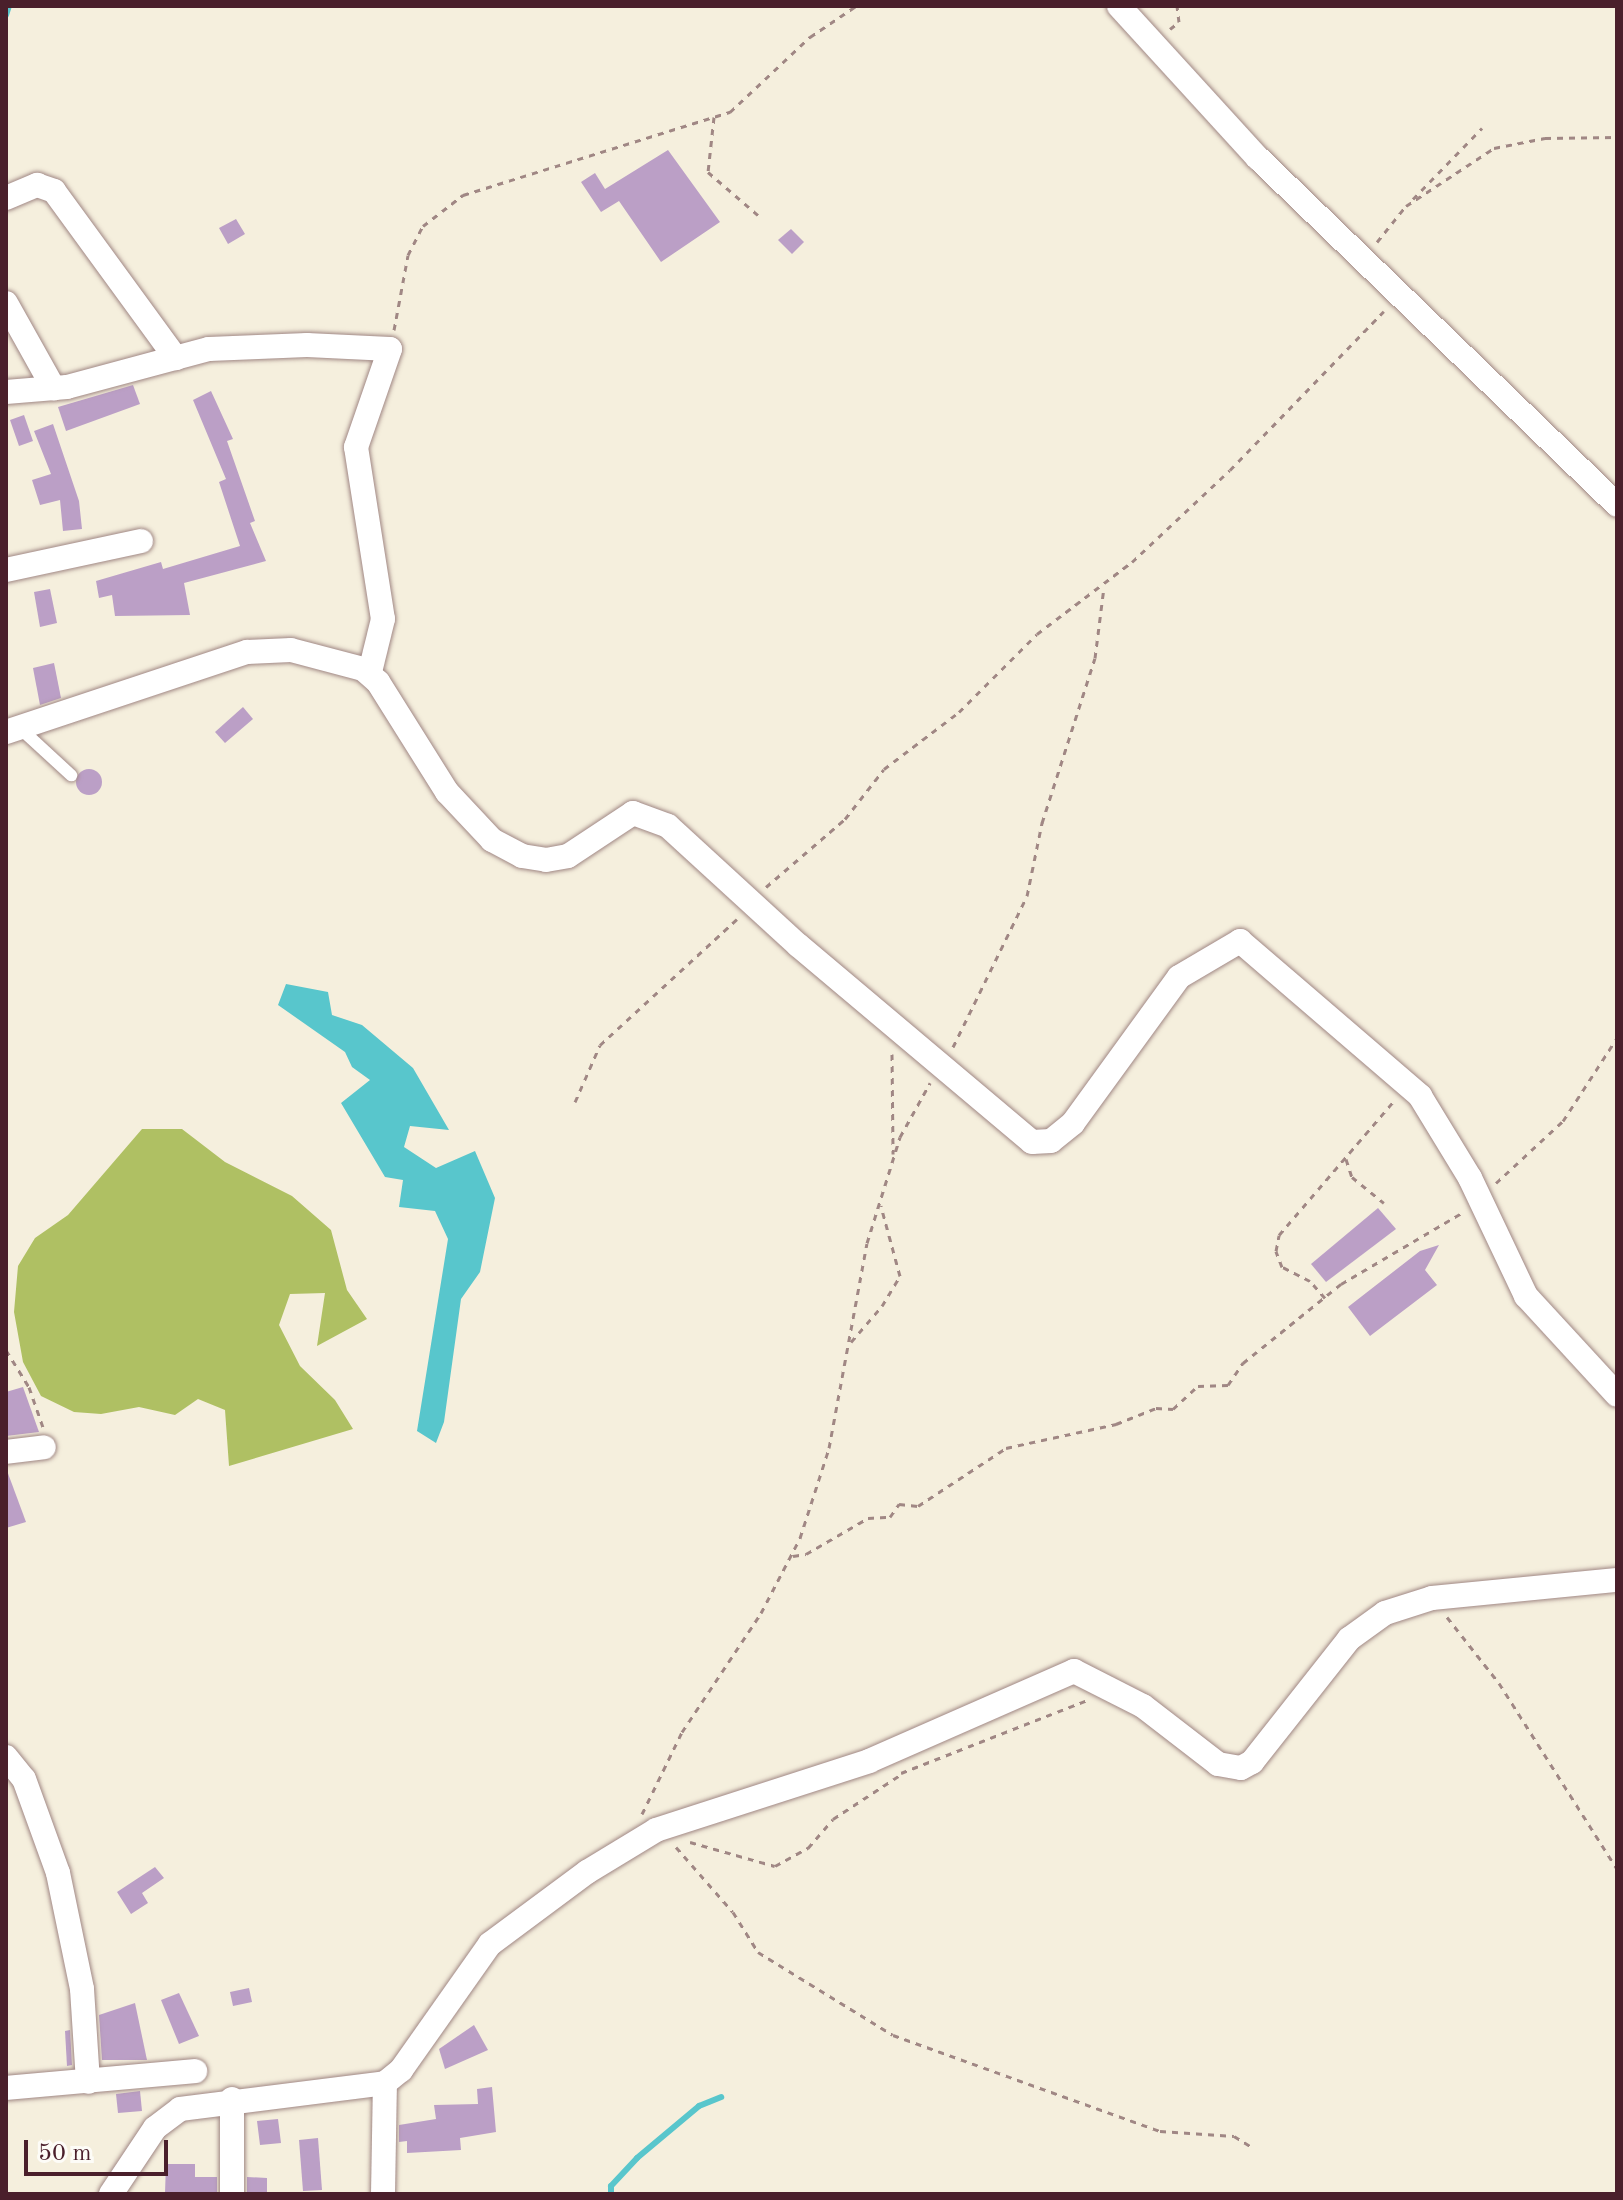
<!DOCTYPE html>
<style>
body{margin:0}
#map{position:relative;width:1623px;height:2200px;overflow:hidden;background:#f5efdd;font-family:"Old Standard TT",serif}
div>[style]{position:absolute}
.green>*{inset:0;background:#afc063}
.water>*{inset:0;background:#58c6cc}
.stream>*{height:6px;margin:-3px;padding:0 3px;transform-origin:3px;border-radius:3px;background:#58c6cc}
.building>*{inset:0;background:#bb9fc6}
.round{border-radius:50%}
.path>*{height:3px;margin-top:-1.5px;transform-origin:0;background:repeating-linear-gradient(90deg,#a08784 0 6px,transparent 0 12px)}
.roads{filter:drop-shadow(0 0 2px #a08784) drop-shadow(0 0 2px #a08784)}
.service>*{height:12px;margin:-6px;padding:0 6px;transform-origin:6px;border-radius:6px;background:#fff}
.minor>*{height:24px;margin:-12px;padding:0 12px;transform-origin:12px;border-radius:12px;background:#fff}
span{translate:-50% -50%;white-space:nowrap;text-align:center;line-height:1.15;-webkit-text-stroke:7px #fdfcf7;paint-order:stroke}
.frame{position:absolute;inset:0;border:8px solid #4a1f2b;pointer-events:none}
.scale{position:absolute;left:24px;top:2140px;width:144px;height:36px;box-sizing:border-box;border:4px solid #4a1f2b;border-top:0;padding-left:10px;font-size:24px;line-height:28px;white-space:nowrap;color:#4a1f2b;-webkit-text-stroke:6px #fdfcf7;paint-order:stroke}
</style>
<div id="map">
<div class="green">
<i style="clip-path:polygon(142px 1129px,182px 1129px,225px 1162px,292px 1196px,331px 1230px,347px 1290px,367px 1319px,317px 1346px,325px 1293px,290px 1294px,279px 1325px,300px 1366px,335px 1400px,353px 1429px,229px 1466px,225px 1410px,198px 1399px,175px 1415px,139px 1407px,101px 1414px,74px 1412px,41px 1396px,23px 1362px,14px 1312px,18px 1266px,35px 1238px,68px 1215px)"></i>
</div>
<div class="water">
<i style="clip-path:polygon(286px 984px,328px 992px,332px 1015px,362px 1025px,413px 1068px,449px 1130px,410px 1126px,404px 1147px,436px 1168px,475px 1151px,495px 1198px,480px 1272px,461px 1299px,444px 1422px,436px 1443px,417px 1431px,448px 1239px,435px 1211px,399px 1207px,403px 1180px,385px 1177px,341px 1103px,370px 1080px,352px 1067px,345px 1052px,278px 1005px)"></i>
</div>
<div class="stream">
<i style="left:6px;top:15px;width:9px;rotate:-72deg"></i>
<i style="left:611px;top:2194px;width:8px;rotate:-90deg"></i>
<i style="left:611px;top:2186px;width:38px;rotate:-47deg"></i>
<i style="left:637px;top:2158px;width:81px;rotate:-40deg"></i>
<i style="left:699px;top:2106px;width:24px;rotate:-22deg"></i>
</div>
<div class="building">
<i style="clip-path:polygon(668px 150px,720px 222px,661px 262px,619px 201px,601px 212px,581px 182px,595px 173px,605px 189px)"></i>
<i style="clip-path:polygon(236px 219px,245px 234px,228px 244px,219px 228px)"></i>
<i style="clip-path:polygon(791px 229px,804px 242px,792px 254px,778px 240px)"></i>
<i style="clip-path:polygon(133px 385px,140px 404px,66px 431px,58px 407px)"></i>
<i style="clip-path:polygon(211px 391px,233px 439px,227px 441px,255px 521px,250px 523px,266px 561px,184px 583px,190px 615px,115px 616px,112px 595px,99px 598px,96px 581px,161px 562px,163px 569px,240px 546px,219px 482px,226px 479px,193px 400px)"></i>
<i style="clip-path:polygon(24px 415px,33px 441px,19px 446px,10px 420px)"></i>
<i style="clip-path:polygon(53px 424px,79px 501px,82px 529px,63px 531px,60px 500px,40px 505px,32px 480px,51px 474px,34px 431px)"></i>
<i style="clip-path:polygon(50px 589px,57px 623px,40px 627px,34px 592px)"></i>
<i style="clip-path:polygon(54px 663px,61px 698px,40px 705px,33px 668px)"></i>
<i style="clip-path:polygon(243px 707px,253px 719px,225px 743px,215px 732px)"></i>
<i class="round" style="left:76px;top:769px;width:26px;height:26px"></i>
<i style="clip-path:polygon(1378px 1208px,1396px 1229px,1326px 1282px,1311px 1264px)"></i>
<i style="clip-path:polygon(1439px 1245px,1425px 1270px,1437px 1285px,1370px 1336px,1348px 1307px,1420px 1251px)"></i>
<i style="clip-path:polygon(23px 1387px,39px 1432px,6px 1436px,6px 1392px)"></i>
<i style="clip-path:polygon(6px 1468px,26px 1522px,6px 1528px)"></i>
<i style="clip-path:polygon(155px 1867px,164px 1878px,142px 1893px,148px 1903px,131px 1914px,117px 1892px)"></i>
<i style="clip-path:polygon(249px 1988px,252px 2002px,233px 2006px,230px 1992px)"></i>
<i style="clip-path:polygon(179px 1993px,199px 2036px,179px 2044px,161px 2000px)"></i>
<i style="clip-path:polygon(135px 2003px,147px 2060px,102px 2060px,99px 2015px)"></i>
<i style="clip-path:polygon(474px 2025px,488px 2050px,445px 2069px,439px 2049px)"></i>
<i style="clip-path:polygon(70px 2030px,72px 2065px,67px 2066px,65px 2031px)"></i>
<i style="clip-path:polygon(492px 2087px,496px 2132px,460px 2138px,461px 2150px,407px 2153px,407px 2141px,399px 2142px,399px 2125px,436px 2119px,434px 2105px,478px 2104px,477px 2089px)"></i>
<i style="clip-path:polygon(140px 2091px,142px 2111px,118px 2113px,116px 2094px)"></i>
<i style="clip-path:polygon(278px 2119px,281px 2143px,260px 2145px,257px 2121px)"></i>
<i style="clip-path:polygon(318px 2138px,322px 2190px,303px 2191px,299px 2140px)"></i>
<i style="clip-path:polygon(166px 2164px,195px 2164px,195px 2177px,217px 2177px,217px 2193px,165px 2193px)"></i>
<i style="clip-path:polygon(247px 2177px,267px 2178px,267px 2194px,247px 2194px)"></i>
</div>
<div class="path">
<i style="left:1170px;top:29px;width:11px;rotate:-38deg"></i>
<i style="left:1179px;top:22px;width:16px;rotate:-97deg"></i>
<i style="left:714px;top:117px;width:55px;rotate:96.2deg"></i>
<i style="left:708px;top:172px;width:66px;rotate:40.7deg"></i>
<i style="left:1413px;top:199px;width:99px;rotate:-45.8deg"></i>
<i style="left:1406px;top:206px;width:105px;rotate:-33.4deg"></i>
<i style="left:1494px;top:148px;width:52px;rotate:-11.1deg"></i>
<i style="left:1545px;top:138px;width:72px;rotate:-0.8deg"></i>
<i style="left:1377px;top:242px;width:45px;rotate:-51.3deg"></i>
<i style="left:394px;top:330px;width:76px;rotate:-79.4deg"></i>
<i style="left:408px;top:255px;width:33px;rotate:-63deg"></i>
<i style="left:423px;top:226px;width:51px;rotate:-37.8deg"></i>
<i style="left:463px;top:195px;width:280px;rotate:-17.3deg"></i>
<i style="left:730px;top:112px;width:110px;rotate:-43.2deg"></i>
<i style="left:810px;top:37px;width:55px;rotate:-34deg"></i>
<i style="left:766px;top:887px;width:104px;rotate:-40.7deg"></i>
<i style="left:845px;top:819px;width:63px;rotate:-52deg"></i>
<i style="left:884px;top:769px;width:94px;rotate:-37.2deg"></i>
<i style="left:959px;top:712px;width:110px;rotate:-45deg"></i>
<i style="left:1037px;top:634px;width:119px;rotate:-37.2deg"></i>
<i style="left:1132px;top:562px;width:134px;rotate:-43.2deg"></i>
<i style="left:1230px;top:470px;width:221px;rotate:-45.9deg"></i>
<i style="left:953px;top:1047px;width:168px;rotate:-63.9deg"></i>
<i style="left:1027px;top:896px;width:75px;rotate:-78.4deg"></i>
<i style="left:1042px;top:823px;width:173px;rotate:-72.2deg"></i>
<i style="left:1095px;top:658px;width:72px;rotate:-82.8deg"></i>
<i style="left:892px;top:1054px;width:100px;rotate:89.4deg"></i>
<i style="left:575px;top:1102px;width:62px;rotate:-66.3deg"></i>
<i style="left:600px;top:1045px;width:186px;rotate:-42.6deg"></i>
<i style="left:1346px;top:1159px;width:19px;rotate:72deg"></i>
<i style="left:1352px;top:1177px;width:41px;rotate:39.1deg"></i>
<i style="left:1496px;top:1183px;width:91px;rotate:-42.8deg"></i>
<i style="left:1563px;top:1121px;width:99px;rotate:-57deg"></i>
<i style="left:1325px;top:1298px;width:23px;rotate:-131deg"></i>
<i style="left:1310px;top:1281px;width:31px;rotate:-153deg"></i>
<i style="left:1282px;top:1267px;width:17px;rotate:-111deg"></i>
<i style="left:1276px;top:1251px;width:16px;rotate:-79deg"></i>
<i style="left:1279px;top:1235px;width:175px;rotate:-49.4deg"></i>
<i style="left:851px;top:1342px;width:48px;rotate:-49.3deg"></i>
<i style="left:882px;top:1306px;width:35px;rotate:-59deg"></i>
<i style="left:900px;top:1276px;width:73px;rotate:-105.2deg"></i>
<i style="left:6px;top:1350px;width:44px;rotate:58.1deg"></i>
<i style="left:29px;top:1387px;width:42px;rotate:70.7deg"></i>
<i style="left:793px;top:1556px;width:13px;rotate:-9deg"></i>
<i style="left:806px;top:1554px;width:72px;rotate:-30.1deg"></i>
<i style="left:868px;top:1518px;width:22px;rotate:-3deg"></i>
<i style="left:890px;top:1517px;width:16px;rotate:-55deg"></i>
<i style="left:899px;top:1504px;width:19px;rotate:6deg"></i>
<i style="left:918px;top:1506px;width:105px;rotate:-33.4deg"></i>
<i style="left:1006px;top:1448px;width:113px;rotate:-12.3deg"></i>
<i style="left:1116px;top:1424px;width:43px;rotate:-21.8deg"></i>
<i style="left:1156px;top:1408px;width:17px;rotate:3deg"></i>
<i style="left:1173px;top:1409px;width:34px;rotate:-43deg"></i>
<i style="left:1198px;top:1386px;width:30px;rotate:-2deg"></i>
<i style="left:1228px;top:1385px;width:27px;rotate:-56deg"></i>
<i style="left:1243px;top:1363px;width:126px;rotate:-38.9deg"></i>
<i style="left:1341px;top:1284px;width:142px;rotate:-30.5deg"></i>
<i style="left:1447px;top:1617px;width:84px;rotate:51.8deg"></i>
<i style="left:1499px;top:1683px;width:220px;rotate:57.6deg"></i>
<i style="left:901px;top:1773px;width:200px;rotate:-21.4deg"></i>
<i style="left:642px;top:1814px;width:91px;rotate:-64deg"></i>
<i style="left:682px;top:1732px;width:143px;rotate:-56.4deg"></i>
<i style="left:761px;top:1613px;width:85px;rotate:-62.5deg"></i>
<i style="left:800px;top:1538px;width:95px;rotate:-72.1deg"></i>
<i style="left:829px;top:1448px;width:208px;rotate:-79.5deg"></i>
<i style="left:867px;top:1243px;width:111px;rotate:-72.7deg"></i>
<i style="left:900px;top:1137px;width:62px;rotate:-60.9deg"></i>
<i style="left:690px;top:1842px;width:88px;rotate:15.8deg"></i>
<i style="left:775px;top:1866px;width:38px;rotate:-29deg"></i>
<i style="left:808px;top:1848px;width:38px;rotate:-49deg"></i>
<i style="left:833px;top:1819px;width:84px;rotate:-33.3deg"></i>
<i style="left:676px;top:1847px;width:86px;rotate:48.8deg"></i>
<i style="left:733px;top:1912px;width:47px;rotate:58deg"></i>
<i style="left:758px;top:1952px;width:158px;rotate:31.6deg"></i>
<i style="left:893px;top:2035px;width:284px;rotate:19.8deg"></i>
<i style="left:1160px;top:2131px;width:74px;rotate:3.9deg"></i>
<i style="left:1234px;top:2136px;width:19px;rotate:32deg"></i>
</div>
<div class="roads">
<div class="service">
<i style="left:22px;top:730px;width:67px;rotate:42.6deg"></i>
</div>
<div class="minor">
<i style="left:1119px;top:6px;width:206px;rotate:47.6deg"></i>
<i style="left:1258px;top:158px;width:499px;rotate:44deg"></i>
<i style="left:6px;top:198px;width:34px;rotate:-23deg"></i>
<i style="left:37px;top:185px;width:18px;rotate:19deg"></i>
<i style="left:54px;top:191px;width:207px;rotate:53.9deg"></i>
<i style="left:6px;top:303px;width:98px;rotate:60.8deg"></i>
<i style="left:6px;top:392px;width:61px;rotate:-4.7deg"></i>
<i style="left:67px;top:387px;width:147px;rotate:-15deg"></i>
<i style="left:209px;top:349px;width:98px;rotate:-2.3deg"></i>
<i style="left:307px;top:345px;width:83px;rotate:2.8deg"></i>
<i style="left:390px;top:349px;width:104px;rotate:109.1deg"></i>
<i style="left:356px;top:447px;width:174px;rotate:81.1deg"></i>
<i style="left:383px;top:619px;width:55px;rotate:103.8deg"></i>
<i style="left:6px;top:570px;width:138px;rotate:-12.1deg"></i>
<i style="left:6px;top:732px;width:254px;rotate:-18.4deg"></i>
<i style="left:247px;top:652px;width:44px;rotate:-2.6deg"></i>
<i style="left:291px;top:650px;width:74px;rotate:14.8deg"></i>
<i style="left:363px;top:669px;width:20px;rotate:41deg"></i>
<i style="left:378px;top:682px;width:130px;rotate:57.9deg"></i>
<i style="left:447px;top:792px;width:66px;rotate:46.8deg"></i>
<i style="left:492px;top:840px;width:34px;rotate:28deg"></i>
<i style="left:522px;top:856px;width:24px;rotate:9deg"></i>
<i style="left:546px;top:860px;width:22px;rotate:-10deg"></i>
<i style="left:568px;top:856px;width:78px;rotate:-33.5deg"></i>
<i style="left:633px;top:813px;width:37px;rotate:20deg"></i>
<i style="left:668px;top:826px;width:176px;rotate:42.5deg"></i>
<i style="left:798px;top:945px;width:306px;rotate:40.1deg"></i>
<i style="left:1032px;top:1142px;width:19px;rotate:-3deg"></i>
<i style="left:1051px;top:1141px;width:28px;rotate:-39deg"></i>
<i style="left:1073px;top:1123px;width:180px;rotate:-54deg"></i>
<i style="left:1179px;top:977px;width:71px;rotate:-30.5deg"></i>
<i style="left:1240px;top:941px;width:238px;rotate:40.7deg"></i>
<i style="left:1420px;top:1096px;width:96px;rotate:58.6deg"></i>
<i style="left:1470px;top:1178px;width:131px;rotate:64.6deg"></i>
<i style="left:1526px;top:1296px;width:134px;rotate:47.4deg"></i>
<i style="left:6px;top:1452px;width:38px;rotate:-7deg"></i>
<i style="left:6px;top:1757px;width:28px;rotate:51deg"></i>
<i style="left:24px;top:1779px;width:100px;rotate:70.1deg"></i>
<i style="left:58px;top:1873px;width:118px;rotate:78.3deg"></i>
<i style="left:82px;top:1989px;width:93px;rotate:86.3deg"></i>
<i style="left:6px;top:2088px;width:190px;rotate:-5.1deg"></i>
<i style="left:232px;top:2099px;width:95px;rotate:90deg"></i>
<i style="left:111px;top:2194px;width:79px;rotate:-56.3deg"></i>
<i style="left:155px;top:2128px;width:31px;rotate:-37deg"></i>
<i style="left:180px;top:2109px;width:207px;rotate:-7.2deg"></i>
<i style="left:385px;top:2083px;width:21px;rotate:-39deg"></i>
<i style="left:401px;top:2070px;width:154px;rotate:-54.8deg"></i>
<i style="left:490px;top:1944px;width:121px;rotate:-36.6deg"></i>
<i style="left:587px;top:1872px;width:81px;rotate:-31.3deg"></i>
<i style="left:656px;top:1830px;width:224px;rotate:-17.9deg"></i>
<i style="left:869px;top:1761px;width:224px;rotate:-23.7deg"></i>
<i style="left:1074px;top:1671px;width:77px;rotate:26.9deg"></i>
<i style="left:1143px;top:1706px;width:95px;rotate:37.7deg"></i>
<i style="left:1218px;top:1764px;width:23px;rotate:10deg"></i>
<i style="left:1241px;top:1768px;width:13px;rotate:-29deg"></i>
<i style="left:1252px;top:1762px;width:157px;rotate:-51.7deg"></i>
<i style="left:1349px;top:1639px;width:44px;rotate:-35.8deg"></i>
<i style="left:1385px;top:1613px;width:49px;rotate:-17.7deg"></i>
<i style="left:1432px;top:1598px;width:186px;rotate:-5.6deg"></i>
<i style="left:383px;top:2194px;width:111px;rotate:-89deg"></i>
</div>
</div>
<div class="frame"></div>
<div class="scale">50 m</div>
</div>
